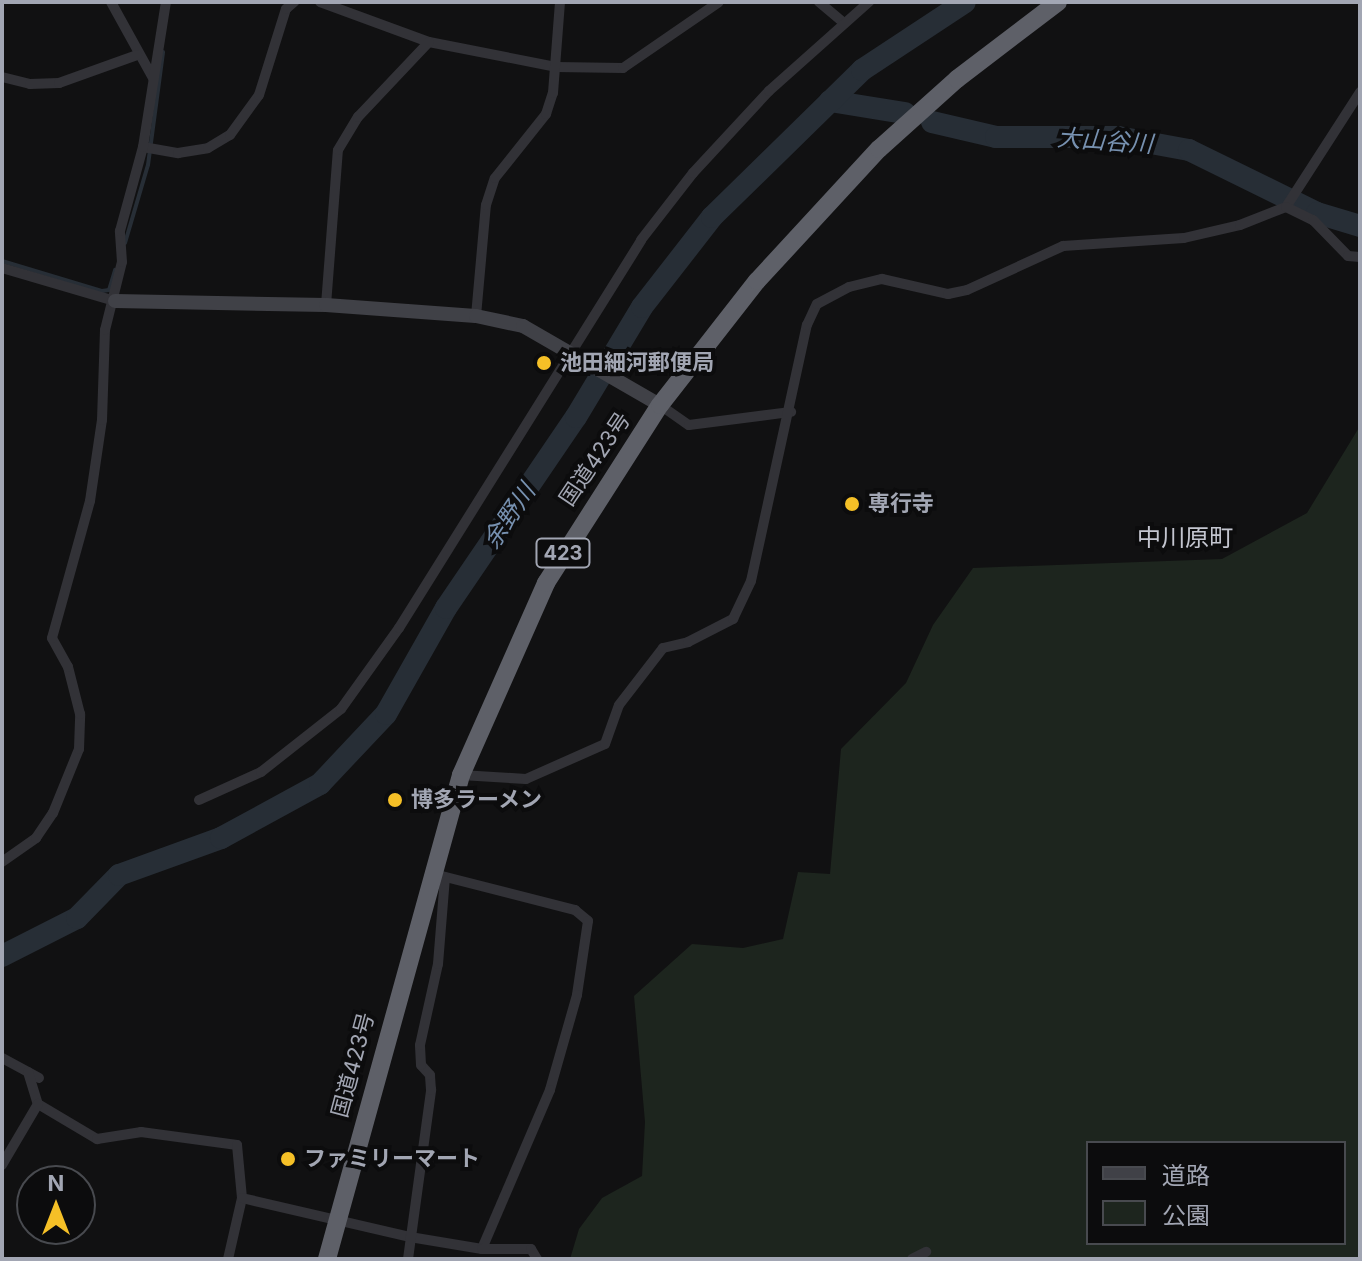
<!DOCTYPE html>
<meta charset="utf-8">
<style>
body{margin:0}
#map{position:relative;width:1362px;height:1261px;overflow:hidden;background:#111112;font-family:Inter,"Noto Sans JP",sans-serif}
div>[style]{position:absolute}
.green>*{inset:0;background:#1d251e}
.stream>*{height:4px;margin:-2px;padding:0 2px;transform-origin:2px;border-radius:2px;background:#272e36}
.river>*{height:22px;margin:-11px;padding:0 11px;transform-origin:11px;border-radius:11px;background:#272e36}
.street>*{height:10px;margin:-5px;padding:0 5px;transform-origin:5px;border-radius:5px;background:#323237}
.secondary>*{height:14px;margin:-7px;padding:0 7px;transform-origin:7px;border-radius:7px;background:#404147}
.highway>*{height:18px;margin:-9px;padding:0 9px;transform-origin:9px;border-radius:9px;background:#5e6068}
.dots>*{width:22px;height:22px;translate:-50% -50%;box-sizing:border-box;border:4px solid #0c0c0d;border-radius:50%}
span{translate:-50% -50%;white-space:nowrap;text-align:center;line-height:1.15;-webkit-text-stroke:8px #0c0c0d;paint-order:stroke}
.shield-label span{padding:2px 6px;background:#0c0c0d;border:2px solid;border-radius:6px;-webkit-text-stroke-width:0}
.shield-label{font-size:20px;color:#a2a6b3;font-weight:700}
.poi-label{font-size:22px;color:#a2a6b3;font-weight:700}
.left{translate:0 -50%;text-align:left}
.street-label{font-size:22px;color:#a2a6b3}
.water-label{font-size:24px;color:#7791b0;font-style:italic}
.neighbourhood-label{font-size:24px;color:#c3c5cf}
.frame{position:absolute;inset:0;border:4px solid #a2a6b3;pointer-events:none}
.legend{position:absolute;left:1086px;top:1141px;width:260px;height:104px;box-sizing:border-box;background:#0c0c0d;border:2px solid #484a4f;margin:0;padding:10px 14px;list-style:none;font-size:24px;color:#a2a6b3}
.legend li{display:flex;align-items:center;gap:16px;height:40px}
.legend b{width:40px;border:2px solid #484a4f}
.north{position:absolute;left:16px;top:1165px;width:80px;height:80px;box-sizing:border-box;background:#0c0c0d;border:2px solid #484a4f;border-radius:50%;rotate:0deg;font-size:22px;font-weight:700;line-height:32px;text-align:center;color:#a2a6b3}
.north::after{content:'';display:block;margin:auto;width:28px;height:36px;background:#f5c027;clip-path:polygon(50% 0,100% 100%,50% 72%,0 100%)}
</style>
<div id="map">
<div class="green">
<i style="clip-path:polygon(evenodd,1360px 426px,1360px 1259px,570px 1259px,579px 1229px,602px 1198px,642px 1176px,645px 1122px,634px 996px,692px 944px,743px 948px,783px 939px,798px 872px,830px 874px,841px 749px,906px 683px,933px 625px,973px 568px,1222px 559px,1307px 513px,1360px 426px,1088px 1143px,1344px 1143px,1344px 1243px,1088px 1243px,1088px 1143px)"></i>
</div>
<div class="stream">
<i style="left:125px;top:243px;width:81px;rotate:-73.6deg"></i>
<i style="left:148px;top:165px;width:114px;rotate:-82.4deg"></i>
<i style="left:2px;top:261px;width:104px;rotate:16.7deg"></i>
<i style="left:102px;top:291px;width:7px;rotate:-8deg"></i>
<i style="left:109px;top:290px;width:21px;rotate:-73deg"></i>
</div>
<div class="river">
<i style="left:830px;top:101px;width:76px;rotate:9.1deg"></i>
<i style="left:932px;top:122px;width:66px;rotate:13.2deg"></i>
<i style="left:996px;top:137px;width:122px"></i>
<i style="left:1118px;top:137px;width:72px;rotate:10.4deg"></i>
<i style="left:1189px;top:150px;width:143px;rotate:26.2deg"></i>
<i style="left:1317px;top:213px;width:45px;rotate:16.8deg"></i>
<i style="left:2px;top:956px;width:84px;rotate:-26.9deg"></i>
<i style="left:77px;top:918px;width:60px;rotate:-45.7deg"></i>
<i style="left:119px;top:875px;width:109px;rotate:-19.9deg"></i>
<i style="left:221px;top:838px;width:113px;rotate:-28.6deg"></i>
<i style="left:320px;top:784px;width:96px;rotate:-46.7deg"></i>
<i style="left:386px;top:714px;width:122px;rotate:-60.5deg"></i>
<i style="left:446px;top:608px;width:231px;rotate:-55.8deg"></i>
<i style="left:576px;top:417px;width:128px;rotate:-59deg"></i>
<i style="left:642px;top:307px;width:114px;rotate:-52.1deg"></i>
<i style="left:712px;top:217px;width:210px;rotate:-44.4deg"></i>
<i style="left:862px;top:70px;width:123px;rotate:-33.4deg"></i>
</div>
<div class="street">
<i style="left:111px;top:2px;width:87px;rotate:61.1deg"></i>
<i style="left:320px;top:2px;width:116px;rotate:20.2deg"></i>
<i style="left:429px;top:42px;width:129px;rotate:11.1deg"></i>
<i style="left:556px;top:67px;width:67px;rotate:0.9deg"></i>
<i style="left:623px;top:68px;width:116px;rotate:-34.5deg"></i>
<i style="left:819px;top:2px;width:33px;rotate:40deg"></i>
<i style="left:2px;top:77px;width:29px;rotate:14deg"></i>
<i style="left:30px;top:84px;width:29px;rotate:-2deg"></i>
<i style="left:59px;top:83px;width:83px;rotate:-19.7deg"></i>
<i style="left:143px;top:147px;width:36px;rotate:10deg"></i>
<i style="left:178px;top:153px;width:30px;rotate:-9deg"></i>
<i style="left:208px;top:148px;width:26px;rotate:-31deg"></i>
<i style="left:230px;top:135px;width:49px;rotate:-54.1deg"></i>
<i style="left:259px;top:95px;width:90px;rotate:-72.6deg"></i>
<i style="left:286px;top:9px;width:11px;rotate:-41deg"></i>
<i style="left:1286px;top:207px;width:137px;rotate:-57.2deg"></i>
<i style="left:2px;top:268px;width:118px;rotate:16.3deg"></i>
<i style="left:326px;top:305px;width:155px;rotate:-85.6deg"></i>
<i style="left:338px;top:150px;width:39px;rotate:-59deg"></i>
<i style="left:358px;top:117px;width:103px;rotate:-46.6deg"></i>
<i style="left:476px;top:316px;width:111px;rotate:-84.9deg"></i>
<i style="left:486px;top:205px;width:28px;rotate:-72deg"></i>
<i style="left:495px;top:178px;width:82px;rotate:-51.4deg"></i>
<i style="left:546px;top:114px;width:22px;rotate:-72deg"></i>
<i style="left:553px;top:93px;width:91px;rotate:-85.6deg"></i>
<i style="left:660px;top:405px;width:35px;rotate:35deg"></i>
<i style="left:689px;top:425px;width:103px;rotate:-7.3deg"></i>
<i style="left:461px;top:775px;width:65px;rotate:3.5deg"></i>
<i style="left:526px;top:779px;width:86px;rotate:-23.9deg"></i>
<i style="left:605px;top:744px;width:41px;rotate:-70.3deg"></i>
<i style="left:619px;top:705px;width:72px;rotate:-52.3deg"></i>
<i style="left:663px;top:648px;width:26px;rotate:-13deg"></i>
<i style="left:688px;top:642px;width:51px;rotate:-27.1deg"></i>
<i style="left:733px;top:619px;width:42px;rotate:-64.7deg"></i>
<i style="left:751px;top:581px;width:262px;rotate:-77.7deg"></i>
<i style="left:807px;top:325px;width:23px;rotate:-65deg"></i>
<i style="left:817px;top:304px;width:36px;rotate:-28deg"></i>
<i style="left:849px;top:287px;width:34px;rotate:-14deg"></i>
<i style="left:882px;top:279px;width:68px;rotate:12.8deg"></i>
<i style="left:948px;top:294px;width:19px;rotate:-12deg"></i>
<i style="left:967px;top:290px;width:106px;rotate:-24.6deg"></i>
<i style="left:1063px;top:246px;width:121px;rotate:-3.8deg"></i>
<i style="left:1184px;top:238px;width:57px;rotate:-13.1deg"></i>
<i style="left:1240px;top:225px;width:49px;rotate:-21.4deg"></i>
<i style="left:1286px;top:207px;width:30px;rotate:26deg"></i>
<i style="left:1313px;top:220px;width:50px;rotate:45.8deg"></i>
<i style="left:1348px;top:256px;width:12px;rotate:5deg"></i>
<i style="left:199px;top:800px;width:68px;rotate:-24.3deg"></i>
<i style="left:261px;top:772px;width:102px;rotate:-38.2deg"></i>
<i style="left:341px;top:709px;width:100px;rotate:-54.4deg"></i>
<i style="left:399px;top:628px;width:457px;rotate:-58deg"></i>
<i style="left:641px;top:240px;width:85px;rotate:-52.2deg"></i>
<i style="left:693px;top:173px;width:112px;rotate:-47.2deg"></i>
<i style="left:769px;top:91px;width:134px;rotate:-41.7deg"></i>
<i style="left:2px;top:862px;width:42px;rotate:-35.2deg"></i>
<i style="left:36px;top:838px;width:30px;rotate:-56deg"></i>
<i style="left:53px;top:813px;width:69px;rotate:-67.9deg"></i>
<i style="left:79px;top:749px;width:35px;rotate:-88deg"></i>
<i style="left:80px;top:714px;width:49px;rotate:-104.3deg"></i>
<i style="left:68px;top:667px;width:33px;rotate:-119deg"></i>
<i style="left:52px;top:638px;width:142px;rotate:-74.5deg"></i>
<i style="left:90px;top:501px;width:82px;rotate:-81.6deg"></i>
<i style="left:102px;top:420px;width:90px;rotate:-88.1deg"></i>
<i style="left:105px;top:330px;width:70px;rotate:-76deg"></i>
<i style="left:122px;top:262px;width:31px;rotate:-94deg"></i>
<i style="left:120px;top:231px;width:87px;rotate:-74.7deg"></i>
<i style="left:143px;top:147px;width:147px;rotate:-81deg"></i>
<i style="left:430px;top:873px;width:150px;rotate:14.3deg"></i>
<i style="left:575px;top:910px;width:17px;rotate:40deg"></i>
<i style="left:588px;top:921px;width:75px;rotate:98.5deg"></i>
<i style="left:577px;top:995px;width:99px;rotate:105.9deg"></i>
<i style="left:550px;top:1090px;width:173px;rotate:113.2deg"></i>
<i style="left:2px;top:1058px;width:42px;rotate:28.4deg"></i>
<i style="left:28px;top:1072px;width:34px;rotate:73deg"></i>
<i style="left:38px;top:1104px;width:69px;rotate:30.7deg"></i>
<i style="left:97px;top:1139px;width:45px;rotate:-9deg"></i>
<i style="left:141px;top:1132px;width:97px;rotate:7.7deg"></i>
<i style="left:237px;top:1145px;width:53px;rotate:84.6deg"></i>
<i style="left:242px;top:1198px;width:63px;rotate:102.9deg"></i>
<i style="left:2px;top:1165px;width:71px;rotate:-59.5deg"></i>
<i style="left:242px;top:1198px;width:172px;rotate:13.1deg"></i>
<i style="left:410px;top:1237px;width:73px;rotate:9.5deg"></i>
<i style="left:482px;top:1249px;width:49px"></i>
<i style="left:531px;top:1249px;width:12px;rotate:59deg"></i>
<i style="left:408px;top:1259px;width:171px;rotate:-82.2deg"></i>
<i style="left:431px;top:1090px;width:15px;rotate:-94deg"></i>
<i style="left:430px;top:1075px;width:13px;rotate:-132deg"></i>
<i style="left:421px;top:1065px;width:20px;rotate:-93deg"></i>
<i style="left:420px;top:1045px;width:83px;rotate:-77.5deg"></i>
<i style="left:438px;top:964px;width:87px;rotate:-85.4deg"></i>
<i style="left:912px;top:1259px;width:16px;rotate:-27deg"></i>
</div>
<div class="secondary">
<i style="left:115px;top:301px;width:211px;rotate:1.1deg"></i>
<i style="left:326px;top:305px;width:150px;rotate:4.2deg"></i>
<i style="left:476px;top:316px;width:48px;rotate:12deg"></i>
<i style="left:523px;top:326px;width:158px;rotate:30deg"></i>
</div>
<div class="highway">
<i style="left:327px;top:1259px;width:502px;rotate:-74.52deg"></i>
<i style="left:461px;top:775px;width:210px;rotate:-66.1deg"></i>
<i style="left:546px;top:583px;width:211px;rotate:-57.4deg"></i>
<i style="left:660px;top:405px;width:157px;rotate:-52deg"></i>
<i style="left:757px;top:281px;width:180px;rotate:-47.3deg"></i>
<i style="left:879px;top:149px;width:105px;rotate:-41.9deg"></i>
<i style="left:957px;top:79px;width:127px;rotate:-37.3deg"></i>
</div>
<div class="dots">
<i style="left:544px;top:363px;background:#f5c027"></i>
<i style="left:852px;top:504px;background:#f5c027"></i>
<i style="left:395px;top:800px;background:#f5c027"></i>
<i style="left:288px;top:1159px;background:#f5c027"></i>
</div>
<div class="shield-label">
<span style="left:563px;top:553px">423</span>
</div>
<div class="poi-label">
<span class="left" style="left:560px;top:363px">池田細河郵便局</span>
<span class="left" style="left:868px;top:504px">専行寺</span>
<span class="left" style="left:411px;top:800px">博多ラーメン</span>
<span class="left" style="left:304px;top:1159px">ファミリーマート</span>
</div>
<div class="street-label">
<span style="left:595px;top:459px;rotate:-56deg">国道423号</span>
<span style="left:353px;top:1065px;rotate:-75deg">国道423号</span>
</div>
<div class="water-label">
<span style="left:1105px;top:141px;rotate:4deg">大山谷川</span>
<span style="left:509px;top:516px;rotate:-56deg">余野川</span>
</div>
<div class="neighbourhood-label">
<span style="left:1185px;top:538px">中川原町</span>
</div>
<div class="frame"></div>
<ul class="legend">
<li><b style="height:10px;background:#404147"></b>道路</li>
<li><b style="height:22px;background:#1d251e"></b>公園</li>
</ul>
<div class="north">N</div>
</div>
